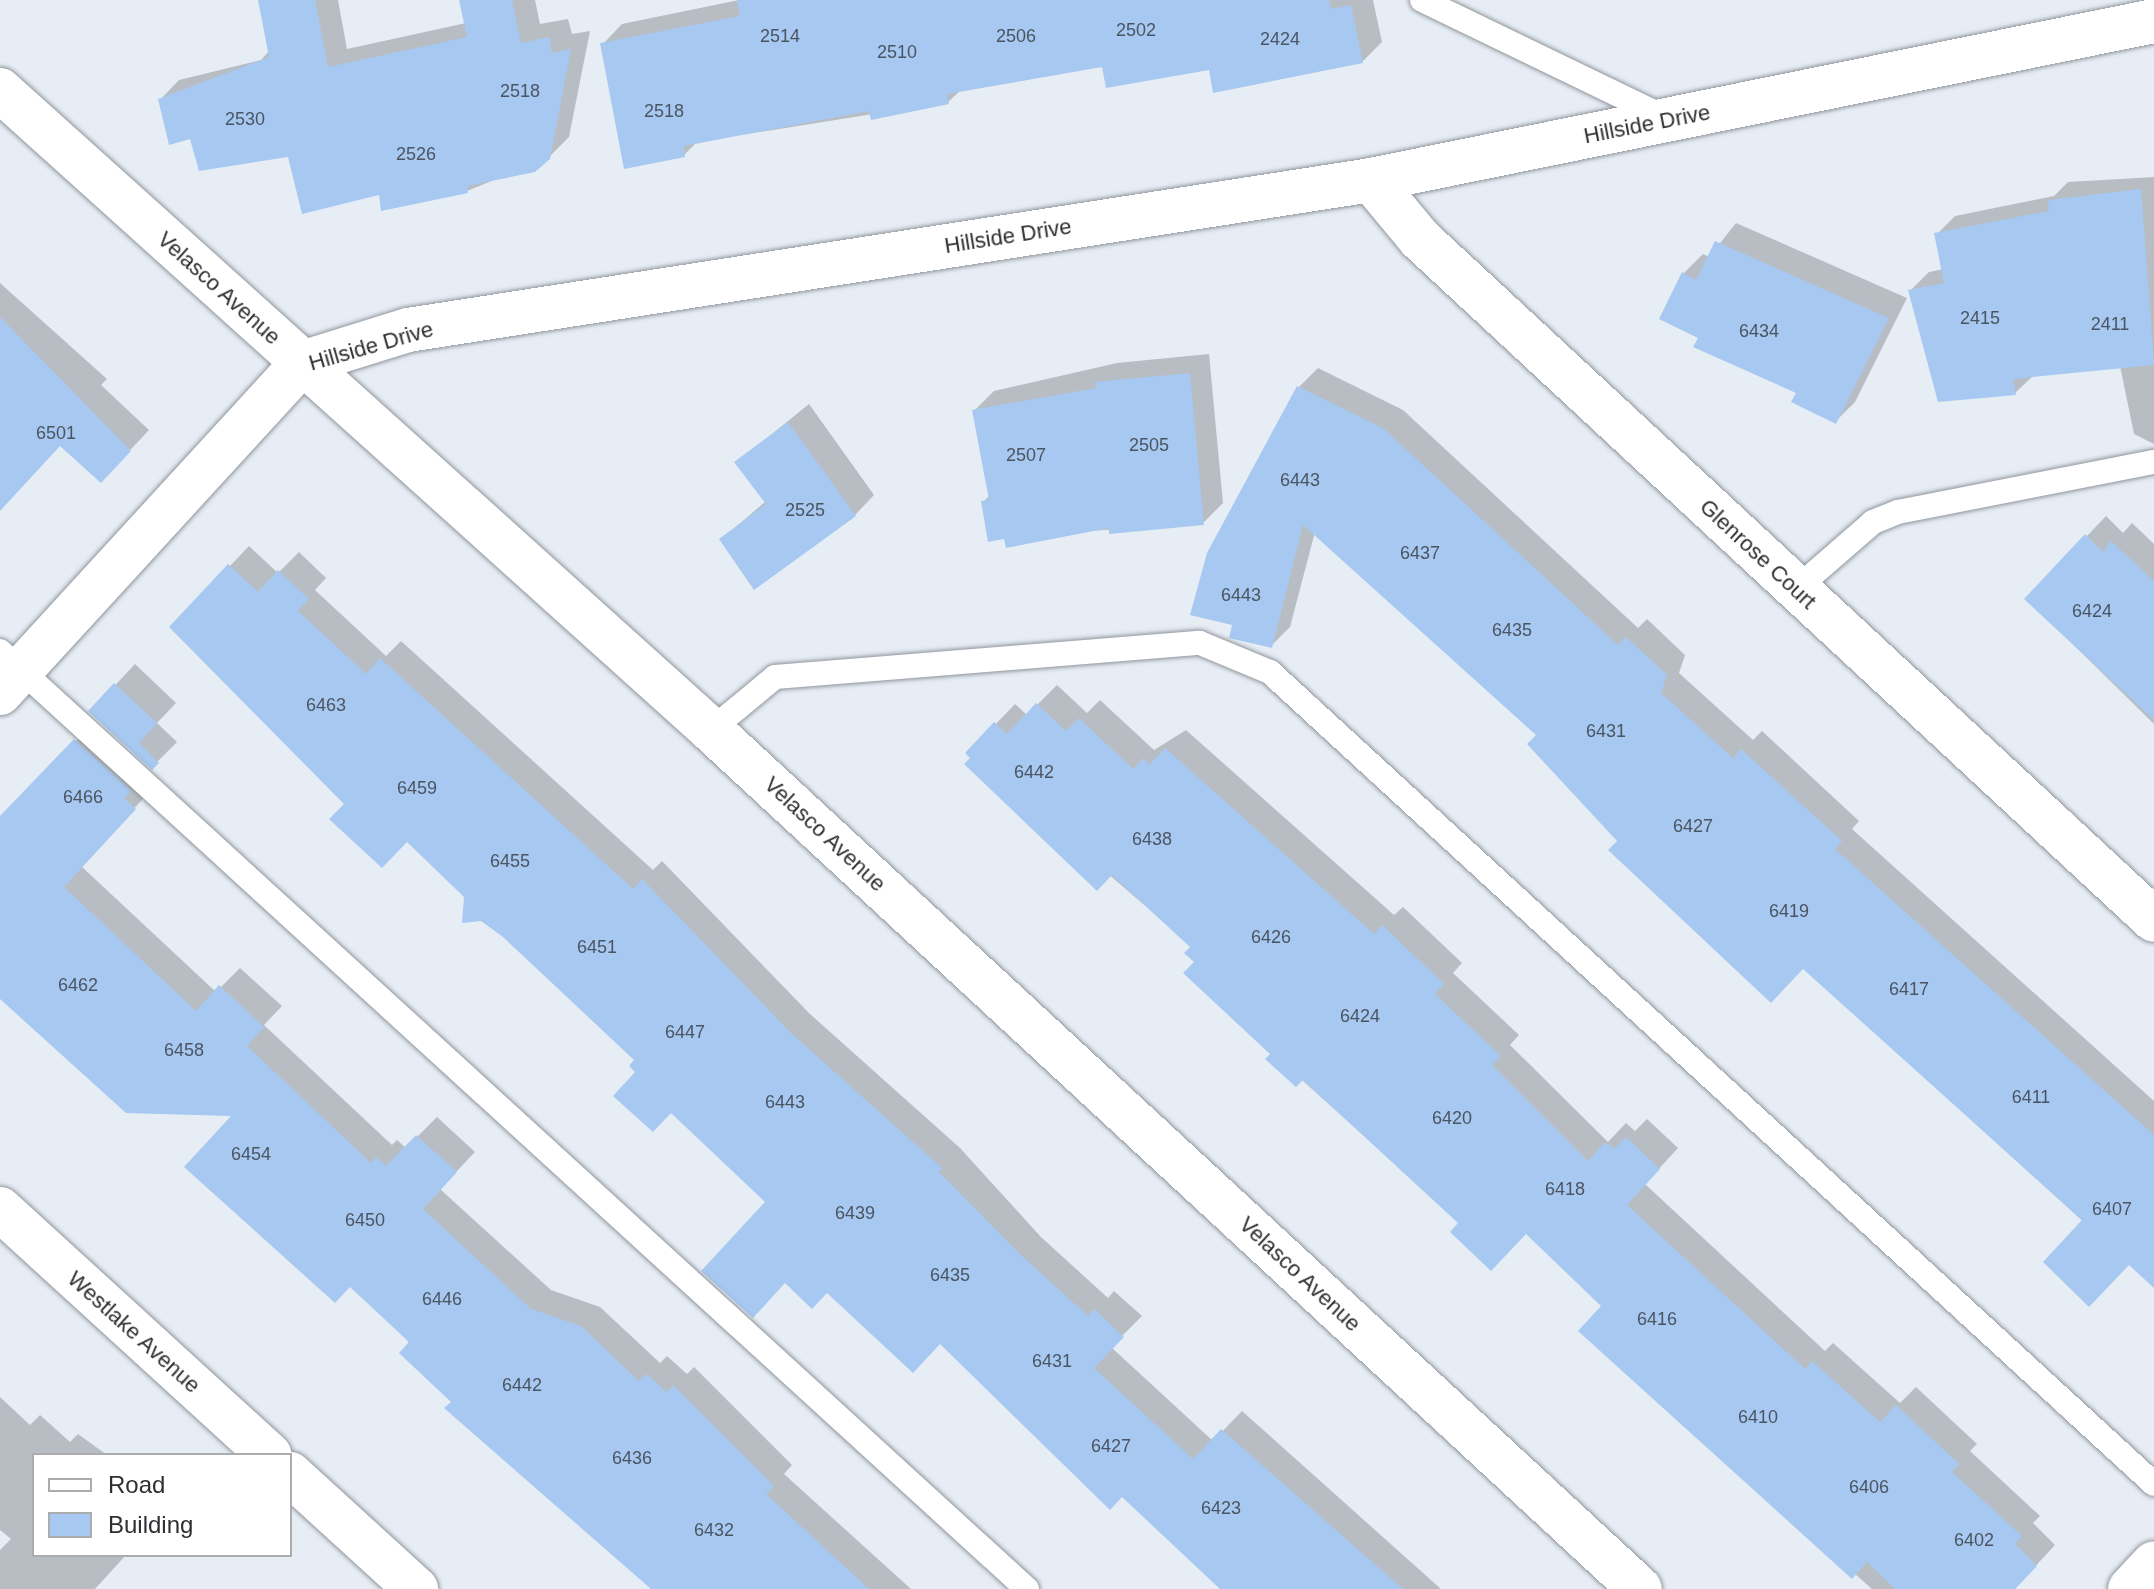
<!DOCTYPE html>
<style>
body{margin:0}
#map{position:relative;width:2154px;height:1589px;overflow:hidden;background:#e7edf5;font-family:Arial,sans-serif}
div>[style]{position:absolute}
.shadow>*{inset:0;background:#0003}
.building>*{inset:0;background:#a6c8f1}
.roads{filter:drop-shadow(0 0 2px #90969d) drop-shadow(0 0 2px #90969d)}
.service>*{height:24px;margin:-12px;padding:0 12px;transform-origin:12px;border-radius:12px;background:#fff}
.minor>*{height:44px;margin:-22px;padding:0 22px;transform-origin:22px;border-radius:22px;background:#fff}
.secondary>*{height:44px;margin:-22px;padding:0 22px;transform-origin:22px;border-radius:22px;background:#fff}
span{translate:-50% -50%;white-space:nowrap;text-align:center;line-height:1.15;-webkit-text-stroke:6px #fff;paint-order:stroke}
.number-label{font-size:18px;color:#4b5562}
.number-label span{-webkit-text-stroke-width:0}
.street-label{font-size:22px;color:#2d2f32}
.legend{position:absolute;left:32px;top:1453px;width:260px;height:104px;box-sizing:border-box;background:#fff;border:2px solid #abacad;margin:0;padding:10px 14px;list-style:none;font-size:24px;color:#2d2f32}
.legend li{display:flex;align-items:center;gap:16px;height:40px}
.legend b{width:40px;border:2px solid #abacad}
</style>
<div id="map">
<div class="shadow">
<i style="clip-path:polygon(260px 0,338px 0,347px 49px,466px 23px,461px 0,535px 0,540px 24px,568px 19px,572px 34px,590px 31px,569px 137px,548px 158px,467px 191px,380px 192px,289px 155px,192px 137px,160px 100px,179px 80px,261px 60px,270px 50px)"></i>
<i style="clip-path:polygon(739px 0,1373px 0,1382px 42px,1362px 62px,1104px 64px,961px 90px,948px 102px,697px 142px,684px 155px,603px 44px,622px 24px)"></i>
<i style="clip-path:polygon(2154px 177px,2154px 444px,2134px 434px,2120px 366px,2034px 375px,2015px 393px,1911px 290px,1929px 272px,1944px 269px,1937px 234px,1955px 216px,2054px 196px,2068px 182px)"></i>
<i style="clip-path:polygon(1736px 223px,1907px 298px,1855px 402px,1835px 422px,1798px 392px,1701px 337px,1683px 274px,1703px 254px,1709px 257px)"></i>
<i style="clip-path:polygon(0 283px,107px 379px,101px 385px,149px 430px,120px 461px,61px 444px,0 474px)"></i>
<i style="clip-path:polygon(1209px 354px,1223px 503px,1203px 523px,1006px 537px,983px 502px,990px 495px,974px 411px,994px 391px,1117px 363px)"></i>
<i style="clip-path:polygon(1318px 368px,1403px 410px,1638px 628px,1647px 619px,1685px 655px,1679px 673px,1753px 740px,1762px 731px,1859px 821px,1852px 829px,2154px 1101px,2154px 1286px,1803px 967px,1619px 841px,1539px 735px,1315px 532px,1290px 627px,1271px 646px,1299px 387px)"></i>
<i style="clip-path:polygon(809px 404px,874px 495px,855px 515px,722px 539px,766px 501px,736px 463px)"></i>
<i style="clip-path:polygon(2106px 516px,2123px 533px,2132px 523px,2154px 544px,2154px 724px,2027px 599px)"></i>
<i style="clip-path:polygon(249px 546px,278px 573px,299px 552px,326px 578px,315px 590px,386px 656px,401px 641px,653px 870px,662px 861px,810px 1014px,960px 1148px,1041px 1237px,1108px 1298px,1114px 1291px,1142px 1316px,1111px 1347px,1213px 1441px,1242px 1411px,1441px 1589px,1223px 1589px,1123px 1495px,768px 1201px,672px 1111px,636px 1060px,466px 896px,407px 840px,346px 804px,172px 627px)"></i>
<i style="clip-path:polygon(135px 664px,176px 703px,157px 723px,177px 742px,152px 767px,91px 711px)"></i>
<i style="clip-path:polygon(1057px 685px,1087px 713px,1100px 700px,1154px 750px,1186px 730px,1394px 915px,1403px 907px,1462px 963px,1453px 973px,1519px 1035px,1510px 1045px,1608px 1142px,1626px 1123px,1635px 1131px,1647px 1119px,1678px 1148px,1645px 1184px,1825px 1351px,1833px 1343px,1900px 1403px,1916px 1387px,1977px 1444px,1970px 1451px,2040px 1516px,2033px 1523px,2055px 1545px,2014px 1589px,1872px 1589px,1581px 1331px,1604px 1306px,1526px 1232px,1461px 1223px,1273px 1054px,1197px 962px,1193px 947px,968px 753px,1015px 704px,1027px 715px)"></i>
<i style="clip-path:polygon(95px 722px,153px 788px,81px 866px,216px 992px,240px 968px,282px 1006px,264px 1025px,392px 1145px,397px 1140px,406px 1148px,437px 1117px,475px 1152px,440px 1189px,551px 1290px,600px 1307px,660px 1363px,667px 1356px,687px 1374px,694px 1367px,792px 1465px,784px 1474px,911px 1589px,653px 1589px,453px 1401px,236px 1114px,0 981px,0 817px)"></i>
<i style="clip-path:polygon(0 1397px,30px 1425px,40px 1415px,70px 1442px,78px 1434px,107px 1455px,34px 1455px,34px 1555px,126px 1555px,95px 1589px,0 1589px,0 1550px,11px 1539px,0 1530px)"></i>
</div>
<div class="building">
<i style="clip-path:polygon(258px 0,315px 0,328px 67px,467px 37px,459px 0,512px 0,521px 43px,549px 37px,552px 53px,571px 49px,550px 159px,535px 172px,467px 186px,468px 193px,381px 211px,379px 195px,302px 214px,288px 157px,199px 171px,190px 139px,169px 145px,158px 99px,269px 57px)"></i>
<i style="clip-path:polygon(737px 0,1329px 0,1331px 9px,1351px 5px,1363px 63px,1213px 93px,1209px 70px,1106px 88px,1102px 67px,947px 94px,949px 104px,871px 120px,869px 111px,684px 146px,685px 157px,624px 169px,600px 43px,740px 16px)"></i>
<i style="clip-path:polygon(2141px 189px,2154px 365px,2013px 379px,2016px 395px,1938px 402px,1908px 290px,1944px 283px,1934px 233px,2049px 211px,2048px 200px)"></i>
<i style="clip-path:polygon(1715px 241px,1889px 318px,1836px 424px,1791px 402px,1796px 393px,1693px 347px,1698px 338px,1659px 319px,1682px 272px,1696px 280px)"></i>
<i style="clip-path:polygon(0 317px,131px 451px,101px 483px,60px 446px,0 511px)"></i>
<i style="clip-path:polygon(1190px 373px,1204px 525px,1109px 534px,1109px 528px,1006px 548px,1004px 539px,988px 542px,981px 501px,989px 500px,972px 410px,1096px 388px,1095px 382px)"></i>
<i style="clip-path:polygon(1297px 386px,1384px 429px,1618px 645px,1626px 637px,1667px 675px,1661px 693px,1733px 758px,1741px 749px,1842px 841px,1835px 849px,2154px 1135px,2154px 1288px,2129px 1265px,2089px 1307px,2043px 1262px,2082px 1220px,1803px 969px,1771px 1003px,1608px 850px,1617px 841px,1527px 744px,1536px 735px,1303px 525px,1272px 648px,1229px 638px,1232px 625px,1190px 615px,1207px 553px)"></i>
<i style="clip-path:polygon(788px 422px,856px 516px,754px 590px,719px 539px,766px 504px,734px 462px)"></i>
<i style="clip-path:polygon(2085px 534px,2103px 552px,2111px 541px,2154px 581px,2154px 720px,2024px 599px)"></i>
<i style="clip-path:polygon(228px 564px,258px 592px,278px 570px,309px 599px,298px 611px,366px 674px,380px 658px,633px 889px,642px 879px,791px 1033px,942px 1168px,939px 1172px,1022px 1256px,1088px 1316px,1094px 1309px,1124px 1337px,1094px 1368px,1193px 1459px,1221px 1429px,1403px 1589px,1220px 1589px,1122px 1497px,1110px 1510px,940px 1344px,913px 1373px,827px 1293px,812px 1309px,785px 1283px,753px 1318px,701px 1271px,765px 1202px,671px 1113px,653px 1132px,613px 1096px,635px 1072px,629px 1066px,634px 1060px,503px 937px,481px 921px,462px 923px,464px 897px,407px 842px,382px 868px,329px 819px,344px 804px,169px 627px)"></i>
<i style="clip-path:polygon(114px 683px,157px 723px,139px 743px,159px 763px,152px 770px,88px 711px)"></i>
<i style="clip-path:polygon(1036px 703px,1066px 731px,1079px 718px,1133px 769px,1143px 758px,1149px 765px,1165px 748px,1374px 934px,1382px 925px,1444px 984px,1435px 994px,1501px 1056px,1492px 1065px,1588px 1161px,1605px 1142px,1614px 1149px,1626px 1137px,1660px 1169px,1627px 1205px,1805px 1369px,1812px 1361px,1880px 1422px,1896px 1405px,1959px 1464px,1952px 1472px,2022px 1536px,2015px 1544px,2037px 1566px,2015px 1589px,1895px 1589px,1867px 1562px,1852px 1579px,1578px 1331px,1601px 1306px,1526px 1234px,1491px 1271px,1450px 1232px,1458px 1223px,1303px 1080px,1296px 1087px,1265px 1059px,1270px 1054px,1183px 973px,1194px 962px,1184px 953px,1190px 947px,1112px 875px,1097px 891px,964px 764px,970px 758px,965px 753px,994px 722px,1007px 734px)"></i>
<i style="clip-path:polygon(74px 739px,131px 791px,124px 798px,136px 809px,64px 887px,196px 1011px,219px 985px,264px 1027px,247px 1046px,371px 1163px,376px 1157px,386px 1166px,416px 1135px,457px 1172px,423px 1209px,531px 1309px,581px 1326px,639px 1381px,646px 1374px,667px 1392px,673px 1385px,774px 1486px,766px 1494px,869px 1589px,651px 1589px,444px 1408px,451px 1402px,399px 1353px,409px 1342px,350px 1287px,335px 1303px,184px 1167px,231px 1116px,126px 1113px,0 999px,0 816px)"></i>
</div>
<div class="roads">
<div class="service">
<i style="left:1422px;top:0;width:269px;rotate:25.8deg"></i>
<i style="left:1796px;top:589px;width:102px;rotate:-41deg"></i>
<i style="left:1873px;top:522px;width:27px;rotate:-22deg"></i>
<i style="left:1898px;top:512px;width:261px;rotate:-11.1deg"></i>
<i style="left:0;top:651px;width:1391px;rotate:42.41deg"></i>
<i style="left:711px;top:730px;width:83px;rotate:-39.6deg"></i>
<i style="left:775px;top:677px;width:426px;rotate:-4.6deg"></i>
<i style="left:1200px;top:643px;width:76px;rotate:22.5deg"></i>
<i style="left:1270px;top:672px;width:1200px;rotate:42.57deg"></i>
</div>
<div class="minor">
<i style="left:0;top:90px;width:957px;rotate:41.99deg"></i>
<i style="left:711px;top:730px;width:1265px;rotate:42.76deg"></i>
<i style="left:1371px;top:180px;width:77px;rotate:50.3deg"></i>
<i style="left:1420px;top:239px;width:1001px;rotate:42.85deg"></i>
<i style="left:0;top:693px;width:447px;rotate:-47.5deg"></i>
<i style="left:302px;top:363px;width:111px;rotate:-17.3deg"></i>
<i style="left:408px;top:330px;width:975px;rotate:-8.85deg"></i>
<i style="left:1371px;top:180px;width:799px;rotate:-11.48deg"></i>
<i style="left:0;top:1209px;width:365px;rotate:42.4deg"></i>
<i style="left:290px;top:1474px;width:171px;rotate:42.4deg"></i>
</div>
<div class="secondary">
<i style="left:2130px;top:1589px;width:35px;rotate:-47deg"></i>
</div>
</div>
<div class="number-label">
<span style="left:1136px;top:30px">2502</span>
<span style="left:780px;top:36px">2514</span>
<span style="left:1016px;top:36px">2506</span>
<span style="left:1280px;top:39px">2424</span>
<span style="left:897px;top:52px">2510</span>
<span style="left:520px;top:91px">2518</span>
<span style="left:664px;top:111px">2518</span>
<span style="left:245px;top:119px">2530</span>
<span style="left:416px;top:154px">2526</span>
<span style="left:1980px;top:318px">2415</span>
<span style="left:2110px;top:324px">2411</span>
<span style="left:1759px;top:331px">6434</span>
<span style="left:56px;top:433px">6501</span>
<span style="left:1149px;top:445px">2505</span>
<span style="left:1026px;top:455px">2507</span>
<span style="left:1300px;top:480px">6443</span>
<span style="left:805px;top:510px">2525</span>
<span style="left:1420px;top:553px">6437</span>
<span style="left:1241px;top:595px">6443</span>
<span style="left:2092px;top:611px">6424</span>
<span style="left:1512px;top:630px">6435</span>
<span style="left:326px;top:705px">6463</span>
<span style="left:1606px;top:731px">6431</span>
<span style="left:1034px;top:772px">6442</span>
<span style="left:417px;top:788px">6459</span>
<span style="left:83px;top:797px">6466</span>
<span style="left:1693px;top:826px">6427</span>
<span style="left:1152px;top:839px">6438</span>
<span style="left:510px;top:861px">6455</span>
<span style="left:1789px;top:911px">6419</span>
<span style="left:1271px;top:937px">6426</span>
<span style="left:597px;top:947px">6451</span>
<span style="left:78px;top:985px">6462</span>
<span style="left:1909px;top:989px">6417</span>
<span style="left:1360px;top:1016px">6424</span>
<span style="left:685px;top:1032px">6447</span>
<span style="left:184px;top:1050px">6458</span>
<span style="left:2031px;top:1097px">6411</span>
<span style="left:785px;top:1102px">6443</span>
<span style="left:1452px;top:1118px">6420</span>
<span style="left:251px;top:1154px">6454</span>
<span style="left:1565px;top:1189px">6418</span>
<span style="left:2112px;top:1209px">6407</span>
<span style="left:855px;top:1213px">6439</span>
<span style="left:365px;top:1220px">6450</span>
<span style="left:950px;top:1275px">6435</span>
<span style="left:442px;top:1299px">6446</span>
<span style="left:1657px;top:1319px">6416</span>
<span style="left:1052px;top:1361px">6431</span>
<span style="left:522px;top:1385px">6442</span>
<span style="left:1758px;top:1417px">6410</span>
<span style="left:1111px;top:1446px">6427</span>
<span style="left:632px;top:1458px">6436</span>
<span style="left:1869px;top:1487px">6406</span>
<span style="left:1221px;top:1508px">6423</span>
<span style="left:714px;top:1530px">6432</span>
<span style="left:1974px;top:1540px">6402</span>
</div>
<div class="street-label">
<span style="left:1647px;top:124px;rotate:-11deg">Hillside Drive</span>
<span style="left:1008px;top:236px;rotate:-9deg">Hillside Drive</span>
<span style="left:219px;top:288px;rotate:42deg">Velasco Avenue</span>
<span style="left:371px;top:346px;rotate:-16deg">Hillside Drive</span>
<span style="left:1758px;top:554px;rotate:43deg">Glenrose Court</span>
<span style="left:825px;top:834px;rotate:43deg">Velasco Avenue</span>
<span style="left:1300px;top:1274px;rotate:43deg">Velasco Avenue</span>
<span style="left:134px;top:1332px;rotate:42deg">Westlake Avenue</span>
</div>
<ul class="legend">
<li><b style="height:10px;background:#fff"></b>Road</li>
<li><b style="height:22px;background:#a6c8f1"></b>Building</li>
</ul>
</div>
